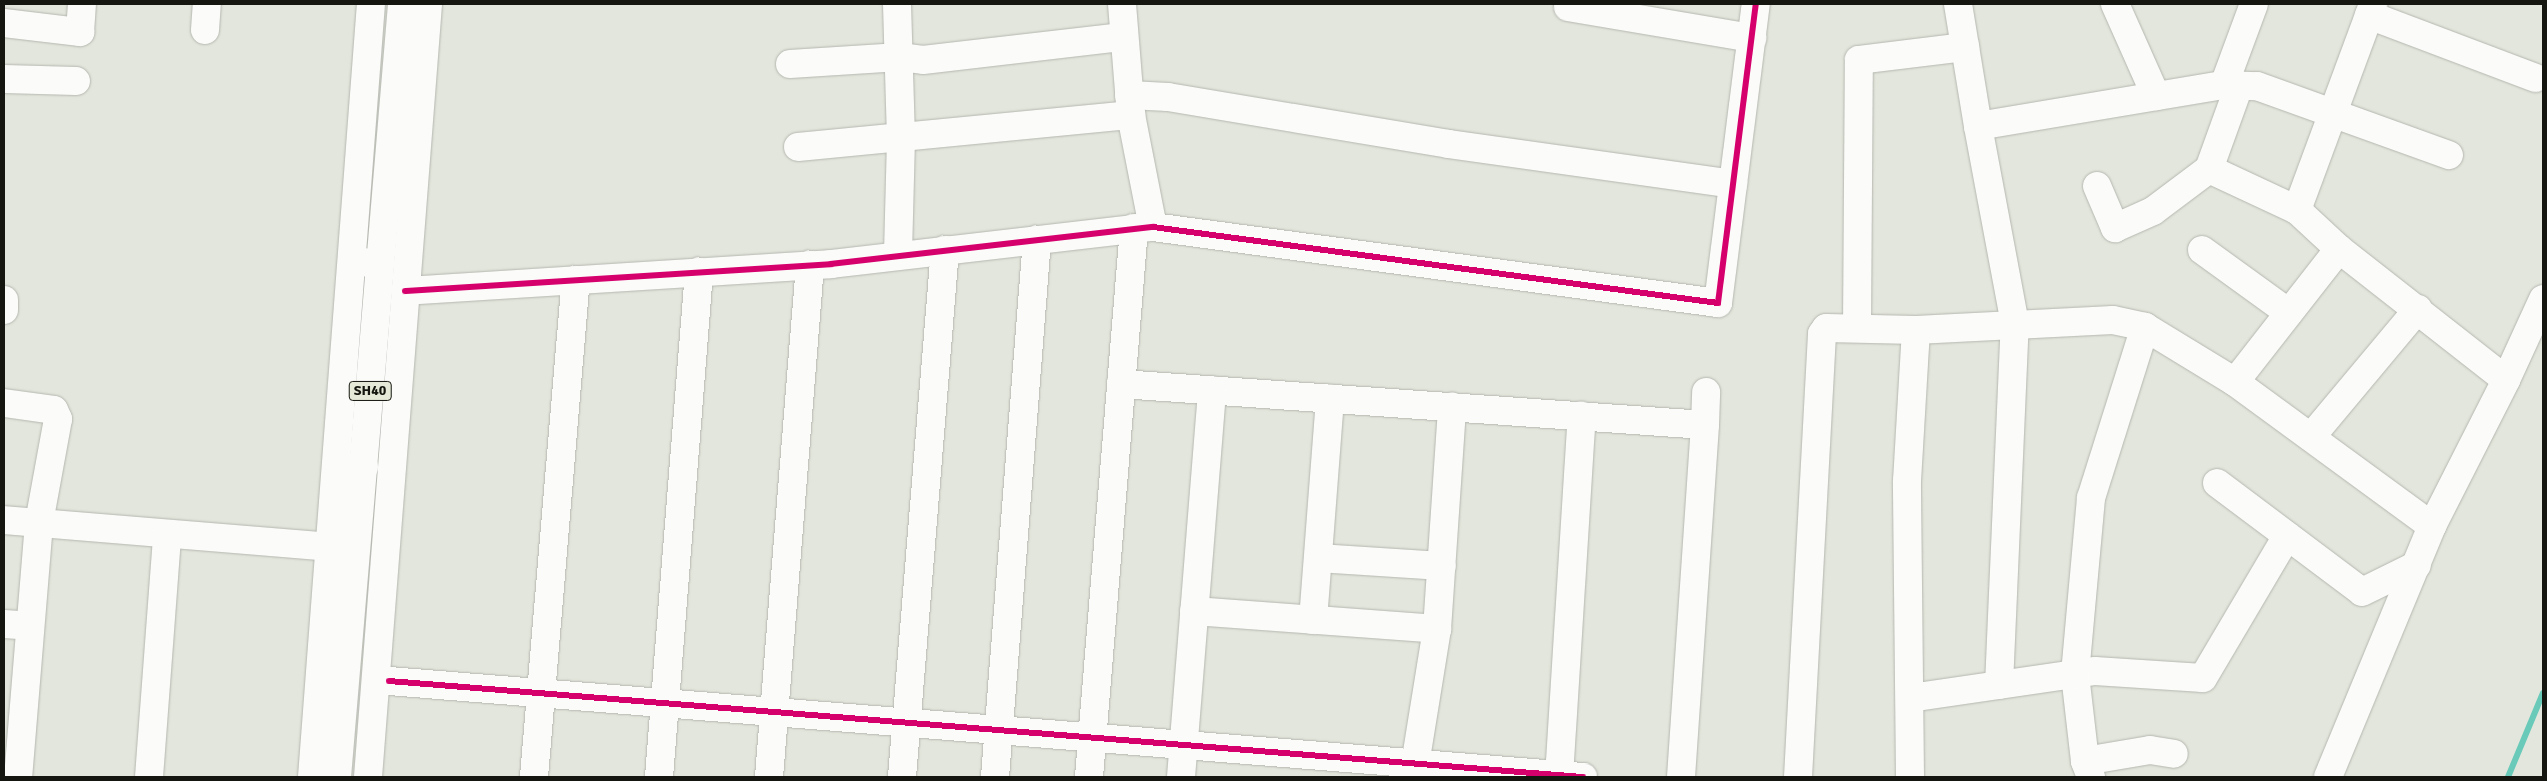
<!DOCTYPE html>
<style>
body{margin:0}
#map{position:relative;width:2547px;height:781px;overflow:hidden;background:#e3e6dc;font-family:Signika,sans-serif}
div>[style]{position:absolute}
.stream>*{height:6px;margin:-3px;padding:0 3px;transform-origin:3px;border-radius:3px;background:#69cab9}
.roads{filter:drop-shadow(0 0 1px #b4b7af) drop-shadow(0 0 1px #b4b7af)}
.minor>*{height:28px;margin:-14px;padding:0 14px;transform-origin:14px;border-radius:14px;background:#fbfbfa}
.major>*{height:28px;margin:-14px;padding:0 14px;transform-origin:14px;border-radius:14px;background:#fbfbfa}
.cycleway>*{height:6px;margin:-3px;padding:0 3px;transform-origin:3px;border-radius:3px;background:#d6006c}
span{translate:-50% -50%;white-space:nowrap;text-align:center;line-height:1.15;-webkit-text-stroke:4px #e5ead8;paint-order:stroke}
.shield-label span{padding:1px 4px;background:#e5ead8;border:1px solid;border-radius:4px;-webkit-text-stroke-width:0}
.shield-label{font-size:14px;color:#14160f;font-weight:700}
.frame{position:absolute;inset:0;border:5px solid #14160f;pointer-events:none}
</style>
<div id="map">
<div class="stream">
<i style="left:2508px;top:777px;width:91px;rotate:-67.4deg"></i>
</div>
<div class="roads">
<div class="minor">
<i style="left:897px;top:4px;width:135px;rotate:88.3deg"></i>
<i style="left:901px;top:139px;width:117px;rotate:91.5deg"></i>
<i style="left:1122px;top:4px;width:111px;rotate:85.4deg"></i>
<i style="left:1131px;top:115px;width:114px;rotate:78.9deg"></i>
<i style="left:1958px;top:4px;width:124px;rotate:80.7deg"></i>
<i style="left:2115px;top:4px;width:101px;rotate:66deg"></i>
<i style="left:1568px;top:7px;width:187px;rotate:9.6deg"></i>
<i style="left:2369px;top:15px;width:178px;rotate:20.7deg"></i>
<i style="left:4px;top:23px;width:77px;rotate:6.8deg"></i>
<i style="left:80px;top:32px;width:28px;rotate:-86deg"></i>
<i style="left:205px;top:30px;width:26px;rotate:-86deg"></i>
<i style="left:790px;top:64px;width:110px;rotate:-3.6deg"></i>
<i style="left:900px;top:57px;width:23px;rotate:7deg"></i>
<i style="left:923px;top:60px;width:201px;rotate:-6.6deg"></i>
<i style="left:4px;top:79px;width:72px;rotate:1.6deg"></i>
<i style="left:2224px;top:85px;width:86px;rotate:-69.7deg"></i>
<i style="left:1129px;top:95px;width:39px;rotate:3deg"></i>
<i style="left:1168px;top:97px;width:285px;rotate:9.5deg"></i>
<i style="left:1449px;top:144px;width:287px;rotate:8deg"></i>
<i style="left:798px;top:147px;width:335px;rotate:-5.5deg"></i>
<i style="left:2209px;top:169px;width:97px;rotate:25deg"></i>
<i style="left:2297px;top:210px;width:57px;rotate:42.9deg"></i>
<i style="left:2339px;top:249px;width:212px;rotate:38.1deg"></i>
<i style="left:2097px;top:186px;width:46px;rotate:66.8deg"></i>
<i style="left:2115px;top:228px;width:42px;rotate:-24.1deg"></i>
<i style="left:2153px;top:211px;width:70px;rotate:-36.9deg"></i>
<i style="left:2209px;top:169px;width:88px;rotate:-70.1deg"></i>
<i style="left:2297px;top:210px;width:220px;rotate:-69.7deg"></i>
<i style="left:2202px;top:250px;width:107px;rotate:35.9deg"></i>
<i style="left:405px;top:291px;width:427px;rotate:-3.6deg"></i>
<i style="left:831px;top:264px;width:324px;rotate:-6.6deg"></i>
<i style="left:1153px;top:227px;width:570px;rotate:7.66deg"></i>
<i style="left:1718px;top:303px;width:301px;rotate:-82.8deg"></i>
<i style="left:4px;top:300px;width:10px;rotate:90deg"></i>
<i style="left:1857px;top:328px;width:268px;rotate:-89.6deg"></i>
<i style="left:1859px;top:60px;width:107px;rotate:-7deg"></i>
<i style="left:2235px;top:382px;width:169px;rotate:-52deg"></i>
<i style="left:1121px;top:384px;width:585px;rotate:4.02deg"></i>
<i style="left:1705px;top:425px;width:353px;rotate:93.9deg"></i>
<i style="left:4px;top:403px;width:50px;rotate:8deg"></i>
<i style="left:54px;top:410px;width:10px;rotate:66deg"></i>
<i style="left:58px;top:419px;width:106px;rotate:100.4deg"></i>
<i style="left:39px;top:523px;width:255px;rotate:94.7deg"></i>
<i style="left:1705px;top:425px;width:33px;rotate:-88deg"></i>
<i style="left:2311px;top:437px;width:167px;rotate:-50.1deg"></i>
<i style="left:2217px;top:483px;width:181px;rotate:36.9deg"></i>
<i style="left:2362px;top:592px;width:61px;rotate:-26.1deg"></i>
<i style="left:4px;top:520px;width:327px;rotate:4.7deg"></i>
<i style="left:1318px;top:558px;width:124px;rotate:3.7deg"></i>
<i style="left:1194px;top:611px;width:244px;rotate:4.2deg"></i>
<i style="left:1313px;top:620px;width:222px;rotate:-85.6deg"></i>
<i style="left:4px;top:624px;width:26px;rotate:4deg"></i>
<i style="left:389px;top:681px;width:1198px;rotate:4.6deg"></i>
<i style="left:1999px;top:685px;width:361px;rotate:-87.5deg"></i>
<i style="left:2015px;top:324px;width:201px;rotate:-100.6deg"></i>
<i style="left:1978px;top:126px;width:249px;rotate:-9.5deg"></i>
<i style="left:2224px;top:85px;width:33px;rotate:2deg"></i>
<i style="left:2257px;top:86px;width:204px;rotate:19.8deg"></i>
<i style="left:1910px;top:698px;width:187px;rotate:-8.3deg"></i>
<i style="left:2095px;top:671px;width:108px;rotate:3.7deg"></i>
<i style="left:2203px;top:678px;width:165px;rotate:-59.4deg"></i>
<i style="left:2085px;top:761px;width:66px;rotate:-9.6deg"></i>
<i style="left:2150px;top:750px;width:24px;rotate:9deg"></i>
<i style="left:149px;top:777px;width:243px;rotate:-85.7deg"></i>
<i style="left:312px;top:777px;width:775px;rotate:-85.64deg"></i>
<i style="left:534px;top:777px;width:499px;rotate:-85.2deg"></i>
<i style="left:659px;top:777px;width:507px;rotate:-85.47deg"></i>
<i style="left:769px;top:777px;width:514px;rotate:-85.42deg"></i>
<i style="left:902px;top:777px;width:529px;rotate:-85.34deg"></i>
<i style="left:995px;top:777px;width:539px;rotate:-85.53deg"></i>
<i style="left:1089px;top:777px;width:551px;rotate:-85.31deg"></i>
<i style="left:1181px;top:777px;width:388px;rotate:-85.4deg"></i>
<i style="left:1413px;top:777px;width:150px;rotate:-80.8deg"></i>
<i style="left:1437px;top:629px;width:223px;rotate:-86.1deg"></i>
<i style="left:1559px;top:777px;width:362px;rotate:-86.4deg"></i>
<i style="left:1798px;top:777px;width:444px;rotate:-86.9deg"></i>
<i style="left:1822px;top:334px;width:7px;rotate:-56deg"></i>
<i style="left:1826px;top:328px;width:90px;rotate:1.3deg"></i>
<i style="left:1916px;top:330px;width:197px;rotate:-2.9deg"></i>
<i style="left:2113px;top:320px;width:33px;rotate:12deg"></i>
<i style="left:2145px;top:327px;width:105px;rotate:31.4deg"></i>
<i style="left:2235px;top:382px;width:244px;rotate:36.2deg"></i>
<i style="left:1910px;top:777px;width:296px;rotate:-90.6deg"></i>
<i style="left:1907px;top:481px;width:151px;rotate:-86.6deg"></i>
<i style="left:2091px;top:777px;width:17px;rotate:-111deg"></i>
<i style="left:2085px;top:761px;width:88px;rotate:-96.6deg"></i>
<i style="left:2075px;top:674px;width:177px;rotate:-84.8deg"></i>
<i style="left:2091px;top:498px;width:179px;rotate:-72.5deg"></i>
<i style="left:2328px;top:777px;width:272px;rotate:-67.5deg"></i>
<i style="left:2432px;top:526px;width:164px;rotate:-63.1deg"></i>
<i style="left:2506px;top:380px;width:89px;rotate:-65.4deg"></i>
</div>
<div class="major">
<i style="left:353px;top:261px;width:27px;rotate:6deg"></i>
<i style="left:337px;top:467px;width:27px"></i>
<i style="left:337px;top:777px;width:776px;rotate:-85.19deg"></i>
<i style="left:368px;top:777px;width:775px;rotate:-85.56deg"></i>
</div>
</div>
<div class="cycleway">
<i style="left:405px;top:291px;width:427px;rotate:-3.6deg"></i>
<i style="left:831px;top:264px;width:324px;rotate:-6.6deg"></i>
<i style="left:1153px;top:227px;width:570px;rotate:7.66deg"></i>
<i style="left:1718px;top:303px;width:301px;rotate:-82.8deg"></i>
<i style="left:389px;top:681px;width:1198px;rotate:4.6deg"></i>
</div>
<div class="shield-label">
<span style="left:370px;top:391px">SH40</span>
</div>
<div class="frame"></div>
</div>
